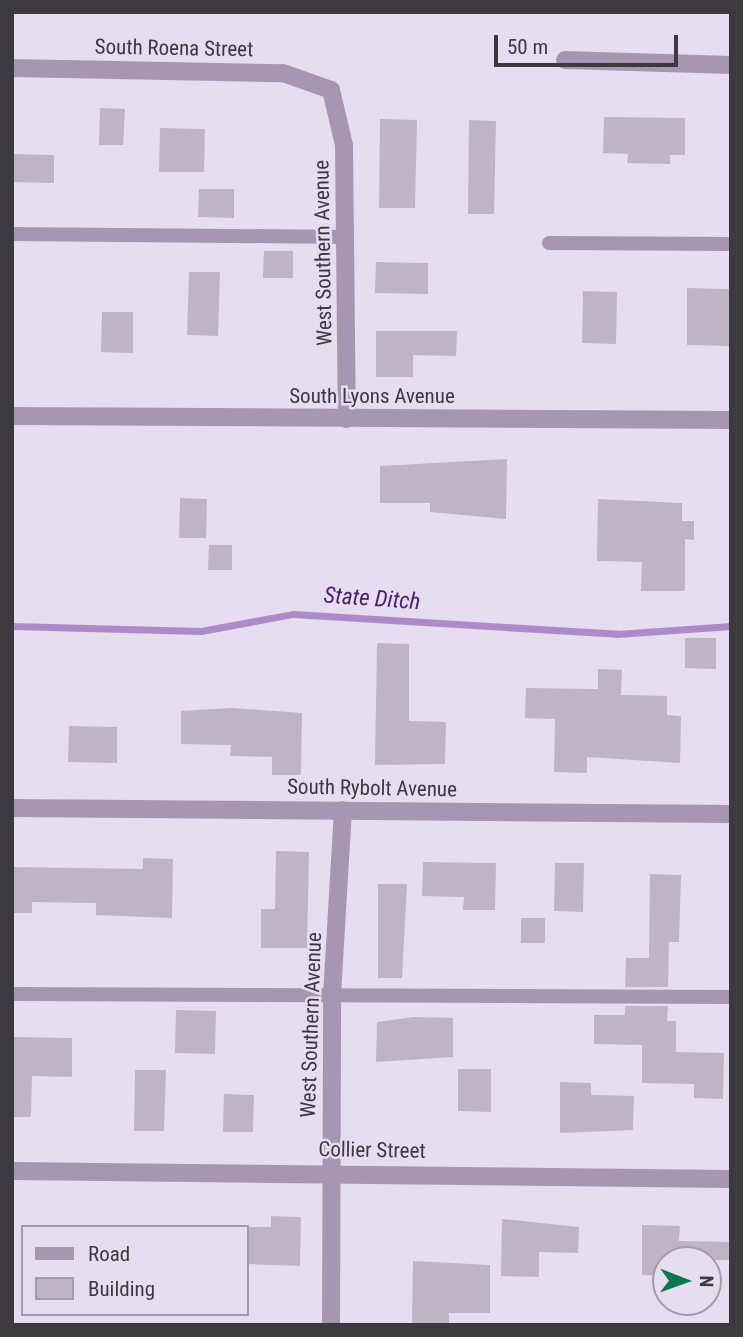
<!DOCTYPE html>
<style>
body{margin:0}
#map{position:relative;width:743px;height:1337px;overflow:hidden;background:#e7ddf0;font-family:"Roboto Condensed",sans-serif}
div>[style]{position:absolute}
.stream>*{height:7px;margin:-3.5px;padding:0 3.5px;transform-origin:3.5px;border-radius:3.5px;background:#af8ac9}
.building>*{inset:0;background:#bfb4c6}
.service>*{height:14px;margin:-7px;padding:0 7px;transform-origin:7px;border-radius:7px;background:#a696b2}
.minor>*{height:18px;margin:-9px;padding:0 9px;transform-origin:9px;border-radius:9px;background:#a696b2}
span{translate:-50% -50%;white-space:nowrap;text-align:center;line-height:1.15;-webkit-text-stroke:5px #e7ddf0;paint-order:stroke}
.street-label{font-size:21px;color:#3d3940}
.water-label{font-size:23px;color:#50206b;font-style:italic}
.frame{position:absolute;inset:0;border:14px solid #3d3940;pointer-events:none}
.legend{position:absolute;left:21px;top:1225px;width:228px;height:91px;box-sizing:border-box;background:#e7ddf0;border:2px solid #a39baa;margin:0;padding:9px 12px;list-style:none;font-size:21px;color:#3d3940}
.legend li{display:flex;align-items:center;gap:14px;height:35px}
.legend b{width:35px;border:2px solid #a39baa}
.north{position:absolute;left:652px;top:1246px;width:70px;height:70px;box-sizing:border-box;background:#e7ddf0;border:2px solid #a39baa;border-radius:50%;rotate:91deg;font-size:19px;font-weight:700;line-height:28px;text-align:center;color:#3d3940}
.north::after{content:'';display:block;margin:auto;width:24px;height:32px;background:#0c764f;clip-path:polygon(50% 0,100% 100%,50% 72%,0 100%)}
.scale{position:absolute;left:494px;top:35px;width:184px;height:32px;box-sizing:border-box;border:4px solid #3d3940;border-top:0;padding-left:9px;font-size:21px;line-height:24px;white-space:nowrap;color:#3d3940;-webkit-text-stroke:5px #e7ddf0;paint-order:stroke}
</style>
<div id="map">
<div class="stream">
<i style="left:12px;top:626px;width:189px;rotate:1.5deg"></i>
<i style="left:201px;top:631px;width:94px;rotate:-10.5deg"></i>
<i style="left:293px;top:614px;width:325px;rotate:3.5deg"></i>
<i style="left:617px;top:634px;width:114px;rotate:-4deg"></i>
</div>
<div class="building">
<i style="clip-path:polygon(100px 108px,125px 109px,123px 145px,99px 145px)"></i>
<i style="clip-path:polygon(604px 117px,685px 118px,685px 155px,670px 155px,670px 164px,627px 163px,628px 154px,603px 153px)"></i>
<i style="clip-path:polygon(380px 119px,417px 120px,415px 208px,379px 208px)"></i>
<i style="clip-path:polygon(469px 120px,496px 121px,494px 214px,468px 214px)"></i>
<i style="clip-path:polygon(160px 128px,205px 129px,204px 172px,159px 172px)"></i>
<i style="clip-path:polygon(12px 154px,54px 155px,54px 183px,12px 182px)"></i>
<i style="clip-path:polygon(199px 189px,234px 189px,234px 218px,198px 217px)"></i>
<i style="clip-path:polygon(264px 251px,293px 251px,293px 278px,263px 278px)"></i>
<i style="clip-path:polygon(376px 262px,428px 263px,428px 294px,375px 293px)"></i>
<i style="clip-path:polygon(189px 272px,220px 272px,218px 336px,187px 335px)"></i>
<i style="clip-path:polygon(687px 288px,730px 289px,729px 346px,687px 345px)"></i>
<i style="clip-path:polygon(583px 291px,617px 292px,616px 344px,582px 343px)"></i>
<i style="clip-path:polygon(102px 312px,133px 312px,133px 353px,101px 352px)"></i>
<i style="clip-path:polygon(376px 331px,457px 331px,456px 356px,413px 355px,413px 377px,376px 377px)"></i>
<i style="clip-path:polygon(507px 459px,506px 519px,430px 512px,430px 503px,380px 503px,380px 466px)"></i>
<i style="clip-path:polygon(180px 498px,207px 499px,206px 538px,179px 538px)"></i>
<i style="clip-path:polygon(598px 499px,682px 503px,682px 521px,694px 521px,694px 540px,685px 539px,685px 591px,641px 591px,642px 562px,597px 561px)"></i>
<i style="clip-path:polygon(209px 545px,232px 545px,232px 570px,208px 570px)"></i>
<i style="clip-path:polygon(685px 638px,716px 638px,716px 669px,685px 668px)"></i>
<i style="clip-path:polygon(377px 643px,409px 644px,409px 721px,446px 722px,445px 764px,375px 765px)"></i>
<i style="clip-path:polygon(598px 669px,622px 670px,621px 695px,667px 696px,667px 715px,681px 716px,680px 763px,587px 757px,587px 773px,554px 772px,555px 719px,525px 718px,526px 688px,598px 689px)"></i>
<i style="clip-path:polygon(231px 708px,302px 713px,301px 775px,272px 775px,272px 757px,230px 756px,231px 745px,181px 744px,181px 711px)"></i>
<i style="clip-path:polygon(69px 726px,117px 727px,117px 763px,68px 762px)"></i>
<i style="clip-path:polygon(276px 851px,309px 852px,307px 948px,261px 948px,261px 909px,275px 909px)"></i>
<i style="clip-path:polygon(143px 858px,173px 859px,172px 918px,96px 915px,96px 903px,32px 902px,32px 913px,12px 913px,12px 867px,143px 869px)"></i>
<i style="clip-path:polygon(423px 862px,496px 863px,495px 910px,463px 910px,464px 897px,422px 896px)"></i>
<i style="clip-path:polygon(555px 863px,584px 863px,583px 912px,554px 911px)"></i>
<i style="clip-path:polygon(650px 874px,681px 875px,679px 942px,669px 942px,668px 987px,625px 987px,626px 958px,649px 958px)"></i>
<i style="clip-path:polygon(378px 884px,407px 884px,402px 978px,378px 978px)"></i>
<i style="clip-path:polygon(521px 918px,545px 918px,545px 943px,521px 943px)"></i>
<i style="clip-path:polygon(625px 1006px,668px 1006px,667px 1021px,676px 1021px,676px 1052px,724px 1053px,723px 1099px,694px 1098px,694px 1084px,642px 1083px,642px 1045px,594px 1044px,594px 1015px,625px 1015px)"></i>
<i style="clip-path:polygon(176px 1010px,216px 1011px,215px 1054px,175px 1053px)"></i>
<i style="clip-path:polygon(414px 1017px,453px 1018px,453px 1057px,376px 1062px,377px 1022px)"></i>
<i style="clip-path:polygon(12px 1037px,72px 1038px,72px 1077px,32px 1076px,31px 1117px,12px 1117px)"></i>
<i style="clip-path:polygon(458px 1069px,491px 1069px,491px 1112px,458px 1111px)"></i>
<i style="clip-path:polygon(135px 1070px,166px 1070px,164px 1131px,134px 1131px)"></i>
<i style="clip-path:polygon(560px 1082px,591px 1083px,591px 1095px,634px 1096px,633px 1130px,560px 1133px)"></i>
<i style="clip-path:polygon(224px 1094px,254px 1095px,253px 1132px,223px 1132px)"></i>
<i style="clip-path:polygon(271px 1216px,301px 1217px,300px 1266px,247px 1264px,247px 1227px,271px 1227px)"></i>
<i style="clip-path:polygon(502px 1219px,579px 1227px,578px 1253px,539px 1252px,539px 1277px,501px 1276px)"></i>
<i style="clip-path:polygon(642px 1225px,680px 1226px,679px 1241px,731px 1242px,731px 1260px,666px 1260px,666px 1276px,642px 1275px)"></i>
<i style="clip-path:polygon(413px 1261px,490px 1265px,490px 1313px,449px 1313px,449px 1325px,412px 1325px)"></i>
</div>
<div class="service">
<i style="left:12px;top:234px;width:334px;rotate:0.5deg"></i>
<i style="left:549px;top:243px;width:182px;rotate:0.3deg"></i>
<i style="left:12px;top:994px;width:719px;rotate:0.24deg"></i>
</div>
<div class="minor">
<i style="left:565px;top:60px;width:166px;rotate:1.7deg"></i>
<i style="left:12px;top:68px;width:271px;rotate:1.1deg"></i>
<i style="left:283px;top:73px;width:51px;rotate:19.5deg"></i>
<i style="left:331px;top:90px;width:57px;rotate:76.7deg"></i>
<i style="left:344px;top:145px;width:274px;rotate:89.4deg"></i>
<i style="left:12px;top:416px;width:719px;rotate:0.32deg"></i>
<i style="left:12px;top:808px;width:719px;rotate:0.48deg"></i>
<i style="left:12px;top:1171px;width:719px;rotate:0.64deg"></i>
<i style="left:331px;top:1325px;width:330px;rotate:-89.8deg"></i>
<i style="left:332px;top:995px;width:185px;rotate:-86.6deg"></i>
</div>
<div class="street-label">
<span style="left:174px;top:48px;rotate:1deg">South Roena Street</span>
<span style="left:323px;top:253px;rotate:-91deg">West Southern Avenue</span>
<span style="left:372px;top:396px">South Lyons Avenue</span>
<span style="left:372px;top:788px;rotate:1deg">South Rybolt Avenue</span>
<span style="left:311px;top:1025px;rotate:-88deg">West Southern Avenue</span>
<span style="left:372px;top:1150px;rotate:1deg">Collier Street</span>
</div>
<div class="water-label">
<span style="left:372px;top:599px;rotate:4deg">State Ditch</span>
</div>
<div class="frame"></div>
<ul class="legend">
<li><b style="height:9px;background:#a696b2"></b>Road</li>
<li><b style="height:19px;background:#bfb4c6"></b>Building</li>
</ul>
<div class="north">N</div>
<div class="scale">50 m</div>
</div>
